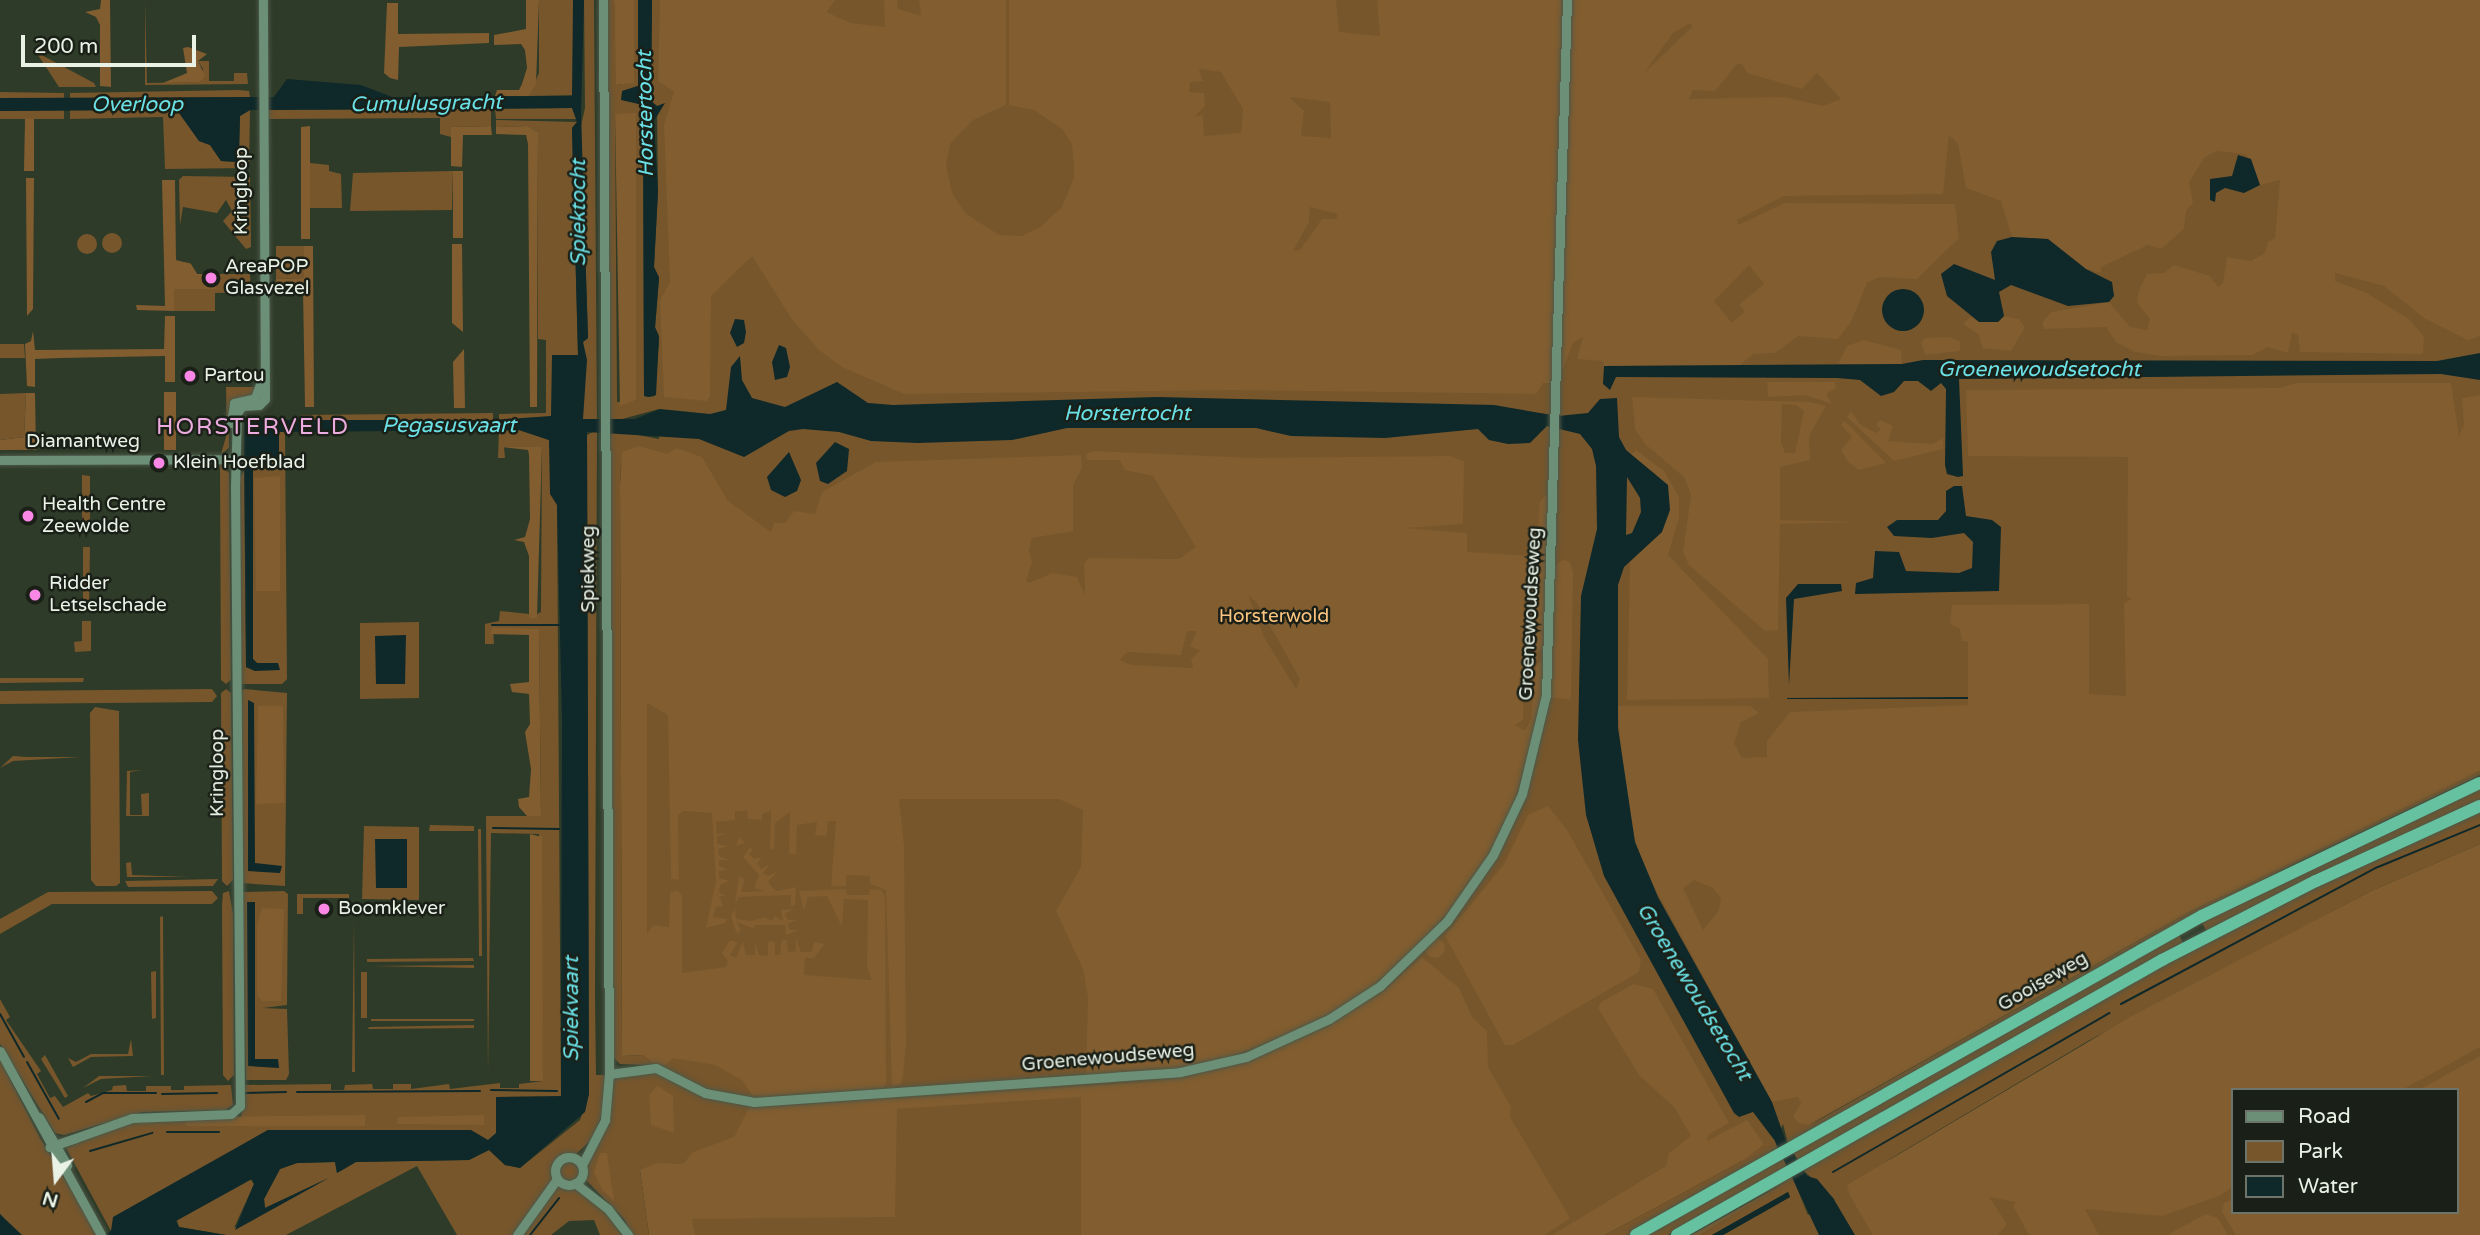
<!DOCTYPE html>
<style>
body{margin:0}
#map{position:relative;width:2480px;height:1235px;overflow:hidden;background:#2e3b28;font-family:"Varela Round",sans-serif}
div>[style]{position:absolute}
.green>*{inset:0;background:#77562c}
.round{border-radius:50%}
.forest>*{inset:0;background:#815d30}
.water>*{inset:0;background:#0f2829}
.stream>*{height:2px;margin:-1px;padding:0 1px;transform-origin:1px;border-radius:1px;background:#0f2829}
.roads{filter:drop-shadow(0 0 2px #4d5848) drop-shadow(0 0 2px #4d5848)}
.secondary>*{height:9px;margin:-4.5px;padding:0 4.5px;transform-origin:4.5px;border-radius:4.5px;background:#6b9077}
.secondary>.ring{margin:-4.5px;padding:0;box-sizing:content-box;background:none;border:9px solid #6b9077;border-radius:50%}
.highway>*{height:12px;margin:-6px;padding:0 6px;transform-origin:6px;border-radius:6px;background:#65c19f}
.dots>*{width:19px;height:19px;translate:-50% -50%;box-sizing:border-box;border:4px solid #1a2017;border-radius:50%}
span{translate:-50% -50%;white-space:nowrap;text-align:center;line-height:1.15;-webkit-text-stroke:5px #1a2017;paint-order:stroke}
.street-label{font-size:19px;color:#eaf2e6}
.poi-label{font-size:19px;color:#eaf2e6}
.left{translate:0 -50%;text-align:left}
.park-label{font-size:19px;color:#fdc480}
.water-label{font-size:21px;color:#6ae1e7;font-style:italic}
.quarter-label{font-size:23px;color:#ecacdf;letter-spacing:2px}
.legend{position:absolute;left:2231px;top:1088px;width:228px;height:126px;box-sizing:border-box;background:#1a2017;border:2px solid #6d746a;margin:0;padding:9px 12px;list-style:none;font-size:21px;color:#eaf2e6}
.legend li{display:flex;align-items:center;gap:14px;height:35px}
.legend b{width:35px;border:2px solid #6d746a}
.north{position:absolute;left:21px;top:1144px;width:70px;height:70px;-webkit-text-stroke:5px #1a2017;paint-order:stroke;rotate:196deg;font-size:19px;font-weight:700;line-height:28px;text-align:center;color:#eaf2e6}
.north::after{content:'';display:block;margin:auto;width:24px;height:32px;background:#eaf2e6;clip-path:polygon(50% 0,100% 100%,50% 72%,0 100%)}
.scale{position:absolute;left:21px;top:35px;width:175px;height:32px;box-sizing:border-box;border:4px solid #eaf2e6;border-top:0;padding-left:9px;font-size:21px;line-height:24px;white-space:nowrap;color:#eaf2e6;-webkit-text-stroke:5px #1a2017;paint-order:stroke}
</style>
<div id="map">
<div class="green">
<i style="clip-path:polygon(145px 0,147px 83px,200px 82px,203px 69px,198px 61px,209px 61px,209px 81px,234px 81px,234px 73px,247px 73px,248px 84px,145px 85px)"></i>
<i style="clip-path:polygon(539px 0,573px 0,573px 95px,529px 96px,539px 73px)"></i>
<i style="clip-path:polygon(584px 0,594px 0,597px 421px,582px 419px,583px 342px,588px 338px,581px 126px,585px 108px)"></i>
<i style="clip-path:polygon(evenodd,606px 0,614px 0,617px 85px,634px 82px,634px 0,638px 0,638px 86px,623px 91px,622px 99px,643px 105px,644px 396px,649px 397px,655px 396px,659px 341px,655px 328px,659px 280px,654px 267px,658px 191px,657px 106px,651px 101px,652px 0,2480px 0,2480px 749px,2120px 926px,1810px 1125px,2193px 910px,2381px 816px,2480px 771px,2480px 775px,2292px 865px,2104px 964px,1788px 1144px,1783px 1124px,1775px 1141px,1778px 1150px,1628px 1235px,1605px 1235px,1744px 1160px,1564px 1235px,671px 1235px,640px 1170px,649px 1235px,632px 1235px,624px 1219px,585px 1179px,584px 1166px,609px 1121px,614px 1078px,646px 1065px,620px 1064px,612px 1056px,610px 438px,612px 430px,659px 439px,659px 409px,611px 422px,609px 409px,606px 0,615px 114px,636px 114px,636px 400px,617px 402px,615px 114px,606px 0,646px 451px,659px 453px,655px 707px,646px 702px,645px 728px,644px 1055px,622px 1056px,620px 485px,621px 464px,646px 451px)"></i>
<i style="clip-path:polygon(36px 52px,94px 83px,96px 87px,59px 87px)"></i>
<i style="clip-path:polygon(239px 90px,249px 91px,250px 97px,70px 99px,70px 93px)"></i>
<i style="clip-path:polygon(0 92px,64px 93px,64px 99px,0 98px)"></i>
<i style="clip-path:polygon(572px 108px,577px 119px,496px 119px,495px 109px)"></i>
<i style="clip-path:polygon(491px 109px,491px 126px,452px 127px,451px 137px,440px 134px,440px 118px,267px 119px,267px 110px)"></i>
<i style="clip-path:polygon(64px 110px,64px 119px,0 119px,0 111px)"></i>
<i style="clip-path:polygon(70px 110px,177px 110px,199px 141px,210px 145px,221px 161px,238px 162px,240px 116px,250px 110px,249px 168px,165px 169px,163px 117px,70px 119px)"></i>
<i style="clip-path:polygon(496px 120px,577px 122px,572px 128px,578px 355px,552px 416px,538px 419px,499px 420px,499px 414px,546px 413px,546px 340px,538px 339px,538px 132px,528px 126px,496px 127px)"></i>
<i style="clip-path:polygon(310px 163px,329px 165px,329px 171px,341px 174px,342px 208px,309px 208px)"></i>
<i style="clip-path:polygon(453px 171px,452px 210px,350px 211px,353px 173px)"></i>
<i style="clip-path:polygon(183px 176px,250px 177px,251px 247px,246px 249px,223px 221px,232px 211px,226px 200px,217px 213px,183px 207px,180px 225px,179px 180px)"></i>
<i class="round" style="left:102px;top:233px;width:20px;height:20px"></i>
<i class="round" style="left:77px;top:234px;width:20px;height:20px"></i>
<i style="clip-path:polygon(276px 246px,304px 246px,304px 278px,276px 279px)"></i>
<i style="clip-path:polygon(176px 261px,190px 263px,197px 274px,250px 274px,251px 292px,215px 293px,215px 311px,174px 311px,173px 289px,216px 289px)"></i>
<i style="clip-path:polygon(0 344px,24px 344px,25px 358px,0 358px)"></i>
<i style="clip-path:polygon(226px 387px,258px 387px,255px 394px,229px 407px,229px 448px,221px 454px,227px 433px)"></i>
<i style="clip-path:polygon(26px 393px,24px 437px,0 440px,0 394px)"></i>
<i style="clip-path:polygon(493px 413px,493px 420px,301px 421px,301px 415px)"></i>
<i style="clip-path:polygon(519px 430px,549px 440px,557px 505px,561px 1096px,488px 1140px,268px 1130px,115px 1220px,111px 1231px,66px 1148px,121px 1124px,161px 1117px,241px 1117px,245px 1085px,331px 1084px,331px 1090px,344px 1090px,345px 1085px,372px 1084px,373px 1089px,393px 1089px,393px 1084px,411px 1084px,411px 1089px,449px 1084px,450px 1089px,500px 1083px,500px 1088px,519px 1088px,519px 1084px,543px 1081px,539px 834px,491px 833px,488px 1074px,486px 816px,541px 816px,539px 632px,493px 627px,494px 644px,485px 644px,485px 624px,499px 621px,500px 611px,529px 614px,529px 618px,541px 612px,542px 447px,504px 447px,505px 458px,498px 458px,499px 431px)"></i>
<i style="clip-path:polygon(597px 430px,595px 1000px,596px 1075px,606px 1075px,603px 1113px,591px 1140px,575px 1155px,560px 1157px,552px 1171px,556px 1185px,575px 1186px,607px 1213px,622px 1235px,600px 1235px,594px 1220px,569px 1221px,551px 1235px,457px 1235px,417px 1166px,286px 1235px,226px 1235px,179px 1227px,177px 1220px,250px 1179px,254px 1184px,234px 1228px,328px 1178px,265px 1208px,264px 1199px,280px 1169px,297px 1163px,335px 1162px,337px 1173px,356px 1162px,469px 1160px,489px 1150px,505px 1165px,520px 1168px,580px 1120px,589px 1094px,587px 435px)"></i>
<i style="clip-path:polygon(279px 431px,285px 432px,287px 679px,282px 684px,240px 684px,238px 481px,244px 471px,246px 667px,255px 671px,278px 663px,257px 663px,253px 659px,253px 470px)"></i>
<i style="clip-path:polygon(220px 464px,229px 473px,231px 680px,226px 684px,221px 680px)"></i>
<i style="clip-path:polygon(82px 475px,90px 476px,90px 530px,82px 532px)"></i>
<i style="clip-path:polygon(83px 547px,90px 547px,89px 608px,83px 607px)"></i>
<i style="clip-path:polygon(82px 621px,91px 621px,91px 651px,75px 652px,74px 642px,82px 641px)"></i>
<i style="clip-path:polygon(419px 622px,419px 698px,360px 699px,360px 623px)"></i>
<i style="clip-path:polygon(0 678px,84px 678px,83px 682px,0 683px)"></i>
<i style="clip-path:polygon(212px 689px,217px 696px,212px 702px,0 704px,0 691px)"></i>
<i style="clip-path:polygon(226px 689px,231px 693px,233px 880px,227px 886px,222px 881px,221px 693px)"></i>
<i style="clip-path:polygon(244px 689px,287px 693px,285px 886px,240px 883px,240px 693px)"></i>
<i style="clip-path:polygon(95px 707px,119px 711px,120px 883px,116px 886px,96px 886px,91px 880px,90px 713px)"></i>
<i style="clip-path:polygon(13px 756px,27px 757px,81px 757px,13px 761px,0 768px)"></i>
<i style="clip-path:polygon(142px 770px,130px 772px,130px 815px,142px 815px,141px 794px,149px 793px,149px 816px,126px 816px,127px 771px)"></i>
<i style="clip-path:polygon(2480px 787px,2480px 801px,2207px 932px,2201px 921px)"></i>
<i style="clip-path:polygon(evenodd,2480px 809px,2480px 844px,2371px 891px,2088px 1041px,1885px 1162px,2480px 864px,2480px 1235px,1723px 1235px,1790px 1197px,1788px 1192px,1712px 1235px,1700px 1235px,1786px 1182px,1685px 1235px,1792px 1176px,1808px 1215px,1835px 1200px,1803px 1170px,2112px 992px,2265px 911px,2480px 809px,2233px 1090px,2457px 1090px,2457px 1212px,2233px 1212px,2233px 1090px)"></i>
<i style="clip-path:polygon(430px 825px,474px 826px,474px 831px,429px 831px)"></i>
<i style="clip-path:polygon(364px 826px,419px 827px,419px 900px,362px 899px)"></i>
<i style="clip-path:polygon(478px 829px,481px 829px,482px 956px,479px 956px)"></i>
<i style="clip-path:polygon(131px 862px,132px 875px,189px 877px,127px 877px,126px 863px)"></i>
<i style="clip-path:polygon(218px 879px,213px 886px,128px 887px,125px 881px)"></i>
<i style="clip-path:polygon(212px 891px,218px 898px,212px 904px,52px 904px,0 934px,0 919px,48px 892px)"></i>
<i style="clip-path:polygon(229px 891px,233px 914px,234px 1075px,228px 1081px,223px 1075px,222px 905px,223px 893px)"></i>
<i style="clip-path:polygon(284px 891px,288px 894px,287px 1005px,263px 1008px,287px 1009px,289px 1074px,286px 1080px,246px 1080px,243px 892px)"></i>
<i style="clip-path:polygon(349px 894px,349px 898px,303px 898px,303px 914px,297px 914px,297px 894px)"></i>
<i style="clip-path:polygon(163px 916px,164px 1075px,161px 1075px,160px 917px)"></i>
<i style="clip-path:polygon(354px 919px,355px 1072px,352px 1072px)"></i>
<i style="clip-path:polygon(2178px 933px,2184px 945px,1798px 1160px,1792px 1151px)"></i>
<i style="clip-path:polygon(473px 958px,474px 961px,367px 962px,367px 959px)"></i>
<i style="clip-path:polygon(474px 965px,474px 968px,371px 966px)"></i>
<i style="clip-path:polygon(156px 971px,156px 1018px,152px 1019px,151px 972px)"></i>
<i style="clip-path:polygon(361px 972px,367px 972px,367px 1018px,361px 1018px)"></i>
<i style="clip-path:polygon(0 999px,10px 1017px,6px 1020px,41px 1071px,37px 1074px,50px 1098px,55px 1096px,63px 1107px,88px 1093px,91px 1096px,112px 1090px,113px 1086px,126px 1085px,127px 1091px,146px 1091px,146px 1086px,171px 1086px,171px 1090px,184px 1090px,184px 1086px,231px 1085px,233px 1105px,225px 1110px,142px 1112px,64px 1135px,55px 1133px,0 1044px)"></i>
<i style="clip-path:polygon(371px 1019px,474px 1019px,474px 1021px,371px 1021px)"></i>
<i style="clip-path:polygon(474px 1025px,474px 1028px,368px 1029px,369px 1027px)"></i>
<i style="clip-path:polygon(131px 1039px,133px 1056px,91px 1057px,73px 1067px,68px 1058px,76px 1062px,91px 1054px,128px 1054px)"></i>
<i style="clip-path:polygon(45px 1055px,68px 1096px,65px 1098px,41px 1059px)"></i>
<i style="clip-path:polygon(0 1060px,40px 1138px,99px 1235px,19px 1235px,0 1214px)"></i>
<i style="clip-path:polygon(99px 1076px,153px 1076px,101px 1079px,83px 1088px)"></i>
<i style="clip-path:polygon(1782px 1156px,1787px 1167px,1668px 1235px,1644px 1235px)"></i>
<i class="round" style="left:559px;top:1162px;width:20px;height:20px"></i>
</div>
<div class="forest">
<i style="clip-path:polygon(101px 0,110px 0,111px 87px,100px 86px,100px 25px,96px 17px,85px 12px,100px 9px)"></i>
<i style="clip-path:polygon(526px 0,539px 0,536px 84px,529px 96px,495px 96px,497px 90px,519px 90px,522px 84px,527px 68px,525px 50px,521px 44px,494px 45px,494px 35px,526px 29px)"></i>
<i style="clip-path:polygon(614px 0,634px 0,634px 83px,616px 85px)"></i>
<i style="clip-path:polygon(evenodd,660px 0,835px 0,827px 12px,850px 23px,885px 27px,884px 0,897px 0,898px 9px,921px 16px,919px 0,1006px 0,1006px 105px,973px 120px,950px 144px,946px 165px,952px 193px,965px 213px,999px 235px,1022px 236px,1040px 227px,1062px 207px,1074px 178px,1074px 164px,1072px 144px,1062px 129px,1034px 110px,1009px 105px,1009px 0,1336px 0,1339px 32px,1380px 36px,1377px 0,1563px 0,1554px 383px,1543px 383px,1536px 394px,1232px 390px,904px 394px,842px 367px,819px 350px,793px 321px,752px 256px,711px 296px,710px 397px,707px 401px,664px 397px,660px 300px,670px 282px,664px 125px,674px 92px,658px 81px,660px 0,1199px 69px,1221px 72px,1243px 109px,1241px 133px,1204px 136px,1203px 115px,1195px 116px,1205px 106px,1204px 93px,1189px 92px,1190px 82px,1203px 81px,1199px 69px,660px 0,1289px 97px,1330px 102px,1331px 138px,1301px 136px,1304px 111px,1289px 97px,660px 0,1310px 207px,1338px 214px,1336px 219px,1322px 219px,1300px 250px,1293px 251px,1309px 222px,1310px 207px)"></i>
<i style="clip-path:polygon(evenodd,1570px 0,2480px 0,2480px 336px,2468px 340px,2424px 318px,2384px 286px,2335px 273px,2335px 281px,2367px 293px,2409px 319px,2424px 337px,2423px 354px,2300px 352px,2298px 335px,2292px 333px,2288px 353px,2268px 347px,2252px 355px,2162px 356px,2135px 352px,2116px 342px,2106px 327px,2044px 329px,2042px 323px,2051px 312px,2109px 302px,2130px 327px,2147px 330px,2150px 319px,2137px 303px,2139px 290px,2147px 274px,2164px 273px,2174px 265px,2210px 276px,2218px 287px,2223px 283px,2227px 257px,2251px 261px,2265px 253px,2268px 242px,2275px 238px,2280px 180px,2260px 185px,2251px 160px,2244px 154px,2217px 151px,2205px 157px,2189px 182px,2193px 203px,2186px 211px,2184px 229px,2161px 249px,2148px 245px,2101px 267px,2101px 273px,2086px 269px,2048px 239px,2012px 237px,2001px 201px,1966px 188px,1958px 144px,1949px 135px,1943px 194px,1784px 196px,1737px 220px,1738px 225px,1785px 203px,1955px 204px,1959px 238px,1917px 279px,1879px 277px,1867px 283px,1851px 322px,1838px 339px,1798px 336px,1775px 353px,1753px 354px,1740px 365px,1604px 366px,1603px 361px,1577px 359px,1583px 337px,1573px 343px,1558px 381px,1570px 0,1691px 23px,1692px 27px,1644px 73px,1673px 33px,1691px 23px,1570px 0,1737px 64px,1742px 64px,1747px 73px,1802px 89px,1817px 73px,1841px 99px,1823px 106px,1785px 97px,1689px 99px,1693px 90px,1715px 91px,1737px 64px,1570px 0,1749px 265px,1764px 284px,1739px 305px,1745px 311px,1732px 323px,1714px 301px,1749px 265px)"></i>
<i style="clip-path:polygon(387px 3px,398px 3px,398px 34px,489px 33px,489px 43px,399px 47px,398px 80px,390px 78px,384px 73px)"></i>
<i style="clip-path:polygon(188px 47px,207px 54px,198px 61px,205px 76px,200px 82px,163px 83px,187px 73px,183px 48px)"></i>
<i style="clip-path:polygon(636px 113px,636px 400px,620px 406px,615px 114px)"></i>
<i style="clip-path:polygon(25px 119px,34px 119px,34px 171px,24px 171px)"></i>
<i style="clip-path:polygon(310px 126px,310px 239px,301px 239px,301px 127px)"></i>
<i style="clip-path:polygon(491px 126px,492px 135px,463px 135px,462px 167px,451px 166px,451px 127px)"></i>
<i style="clip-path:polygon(528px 126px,538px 132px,537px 407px,530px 407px,528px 144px,526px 135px,496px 134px,496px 127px)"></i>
<i style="clip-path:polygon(453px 171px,463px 171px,463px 238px,453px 238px)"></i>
<i style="clip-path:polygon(26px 178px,34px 178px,33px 309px,27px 316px)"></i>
<i style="clip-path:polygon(162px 180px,175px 180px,176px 260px,191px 264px,197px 274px,215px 274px,216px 289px,174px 289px,174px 311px,137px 310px,136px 305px,165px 306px)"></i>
<i style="clip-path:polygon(452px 244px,462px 244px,463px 332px,452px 323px)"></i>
<i style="clip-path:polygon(304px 246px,313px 246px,314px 407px,305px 407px,303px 290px,275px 288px,276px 279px,304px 278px)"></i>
<i style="clip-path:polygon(165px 316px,175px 316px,175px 382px,165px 382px,165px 356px,61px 358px,35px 359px,35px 387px,27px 386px,25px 344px,31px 341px,33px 331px,35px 350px,164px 349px)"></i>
<i style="clip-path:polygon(2004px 316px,2019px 319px,2025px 327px,2011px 351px,1983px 348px,1978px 334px,1963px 324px,1971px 317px,1979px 322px,1998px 322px)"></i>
<i style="clip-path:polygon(1949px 337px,1960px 341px,1960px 351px,1925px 355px,1921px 342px,1926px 338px)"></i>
<i style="clip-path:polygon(1864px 340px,1901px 350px,1902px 364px,1838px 364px,1847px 346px)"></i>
<i style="clip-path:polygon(464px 349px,465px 408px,454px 408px,453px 362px)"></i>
<i style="clip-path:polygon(1767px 382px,1835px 382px,1836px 388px,1826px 394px,1832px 404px,1805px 395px,1768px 397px)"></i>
<i style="clip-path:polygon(evenodd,2296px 383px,2451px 383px,2459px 436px,2464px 425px,2462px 398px,2480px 395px,2480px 771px,2193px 910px,1809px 1125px,1799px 1123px,1793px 1117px,1801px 1103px,1798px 1097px,1772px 1102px,1644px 868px,1629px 819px,1617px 706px,1750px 706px,1759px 713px,1741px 722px,1734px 743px,1742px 758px,1767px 757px,1767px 741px,1790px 712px,1968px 705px,1968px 642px,1962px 641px,1960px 629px,1950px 624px,1952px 605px,2089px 604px,2089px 694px,2126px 696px,2124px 603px,2132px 599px,2127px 597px,2128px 457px,1968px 456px,1966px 390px,2280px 388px,2296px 383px,1694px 880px,1713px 888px,1721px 898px,1719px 910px,1703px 930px,1683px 888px,1694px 880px)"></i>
<i style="clip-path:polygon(164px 392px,176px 392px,176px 450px,164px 450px)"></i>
<i style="clip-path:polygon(26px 393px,35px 393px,36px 450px,0 450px,0 440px,24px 437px)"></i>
<i style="clip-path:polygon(evenodd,1632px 397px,1810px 402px,1826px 406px,1809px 436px,1810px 460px,1780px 467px,1780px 520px,1862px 522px,1780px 524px,1778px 630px,1765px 631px,1689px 565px,1683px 552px,1691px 495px,1684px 477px,1645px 444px,1635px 429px,1632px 397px,1782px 404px,1796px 405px,1804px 411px,1795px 453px,1785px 453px,1781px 442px,1782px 404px)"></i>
<i style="clip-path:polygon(1851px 411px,1860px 424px,1876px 433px,1881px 429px,1876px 425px,1880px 420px,1893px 426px,1888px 441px,1933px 444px,1943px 438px,1943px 449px,1894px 461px,1847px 417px)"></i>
<i style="clip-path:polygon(1844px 421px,1851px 427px,1886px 463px,1859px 470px,1848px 462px,1841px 450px,1852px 437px,1841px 425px)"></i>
<i style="clip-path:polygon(evenodd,639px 446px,667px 454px,677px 448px,702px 457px,728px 501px,771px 532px,774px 523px,785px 523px,794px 511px,815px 514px,822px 492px,876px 462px,1081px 455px,1082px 468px,1073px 485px,1073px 531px,1032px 538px,1029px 550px,1032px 563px,1026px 580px,1029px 583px,1052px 573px,1077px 577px,1085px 595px,1084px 564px,1088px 558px,1179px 559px,1196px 547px,1153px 476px,1125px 470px,1120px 460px,1087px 460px,1086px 454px,1093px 451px,1254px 458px,1450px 456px,1464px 461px,1463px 524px,1407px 528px,1467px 533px,1467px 552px,1536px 556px,1540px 501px,1548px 494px,1547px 662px,1538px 720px,1512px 807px,1491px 852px,1456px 904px,1381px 982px,1316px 1023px,1221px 1060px,1166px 1070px,1086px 1075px,1088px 997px,1083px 969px,1056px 911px,1081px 867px,1083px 810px,1059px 799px,899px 799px,904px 845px,906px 1044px,903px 1076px,901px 1084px,892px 1086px,886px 890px,870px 884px,870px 876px,846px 875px,846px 886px,831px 886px,836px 821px,828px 821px,826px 836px,815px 835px,817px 822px,797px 825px,796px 854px,789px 854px,790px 812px,775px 823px,774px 850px,770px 848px,771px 811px,762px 814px,762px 820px,748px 819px,747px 811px,735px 811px,735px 820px,716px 822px,717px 834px,727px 833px,717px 837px,717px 844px,729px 846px,718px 849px,719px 856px,730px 860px,719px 860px,719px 866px,728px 870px,719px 871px,719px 878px,730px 881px,721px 884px,719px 892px,726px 896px,719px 896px,723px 906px,716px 907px,713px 917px,727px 919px,726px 923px,706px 928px,716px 881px,712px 813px,684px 811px,678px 815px,679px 880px,671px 879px,668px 715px,647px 703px,647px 934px,653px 925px,669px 927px,670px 893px,678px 890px,682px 896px,682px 973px,726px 967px,728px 961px,722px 953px,730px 940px,738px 942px,730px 955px,736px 958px,743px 941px,746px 955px,755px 955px,755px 942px,759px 955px,768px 956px,768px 941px,775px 942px,775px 955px,780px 955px,782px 940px,787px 940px,788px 952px,796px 951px,796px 938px,801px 952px,812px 952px,814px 942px,825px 944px,814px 958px,805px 958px,804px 975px,872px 980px,867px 968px,868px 900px,844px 899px,842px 927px,827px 896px,808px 897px,804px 911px,799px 891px,846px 889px,847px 895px,869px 895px,870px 889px,881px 890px,885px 897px,886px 1083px,883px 1088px,761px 1096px,752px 1095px,742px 1080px,715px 1065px,673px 1058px,665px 1065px,653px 1063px,644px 1055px,622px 1056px,620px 485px,622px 452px,639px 446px,1248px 595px,1257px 603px,1300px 679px,1296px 689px,1264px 637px,1248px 595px,639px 446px,1187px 631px,1197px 631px,1190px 646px,1200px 651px,1191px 659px,1193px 668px,1131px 665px,1120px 660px,1127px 652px,1181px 655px,1187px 631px,639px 446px,1544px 650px,1546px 657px,1536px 666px,1531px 719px,1525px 731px,1515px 725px,1523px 720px,1524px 671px,1533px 651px,1544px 650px)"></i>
<i style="clip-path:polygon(502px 447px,542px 447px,537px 618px,529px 618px,529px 556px,524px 542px,514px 540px,525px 537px,530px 519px,529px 455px,528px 450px)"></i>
<i style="clip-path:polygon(1636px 450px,1664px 471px,1679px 497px,1679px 518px,1668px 555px,1768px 659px,1769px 698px,1627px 700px,1630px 562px,1662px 532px,1657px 475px,1631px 455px)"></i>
<i style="clip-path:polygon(280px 476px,280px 591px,256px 591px,254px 478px)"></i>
<i style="clip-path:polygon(1563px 560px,1570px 562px,1573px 572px,1571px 700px,1550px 697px,1555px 565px)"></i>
<i style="clip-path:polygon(493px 627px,539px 629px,541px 816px,527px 816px,519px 807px,518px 799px,529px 797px,531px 769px,525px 732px,530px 724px,529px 694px,512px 692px,510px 684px,529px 682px,529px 635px,490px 634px)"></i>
<i style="clip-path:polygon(258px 706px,283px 706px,284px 803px,256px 804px)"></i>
<i style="clip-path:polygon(1548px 806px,1567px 830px,1641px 960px,1639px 972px,1513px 1045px,1505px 1045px,1445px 936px,1504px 864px,1528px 815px)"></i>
<i style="clip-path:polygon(530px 834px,542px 837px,543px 1081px,530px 1081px)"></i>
<i style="clip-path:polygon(739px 837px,753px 850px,749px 854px,754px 859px,762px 857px,757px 863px,761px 869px,770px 864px,763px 873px,768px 876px,778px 871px,768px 882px,776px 891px,796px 887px,795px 905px,791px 907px,791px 895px,739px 897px,735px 904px,739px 876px,745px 880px,741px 892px,765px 891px,754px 888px,759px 875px,743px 857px,750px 847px,745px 843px,736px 846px)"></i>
<i style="clip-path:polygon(2480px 844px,2480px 1047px,2402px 1090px,2233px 1090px,2233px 1187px,2219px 1196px,2162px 1216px,2085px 1209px,2099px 1235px,2029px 1235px,2013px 1206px,2016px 1202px,1989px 1197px,2007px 1224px,1998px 1235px,1873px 1235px,1850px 1196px,1847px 1185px,2130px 1017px,2371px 891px)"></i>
<i style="clip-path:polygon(735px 907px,736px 919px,751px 921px,764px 917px,772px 921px,775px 916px,783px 921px,781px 910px,793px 909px,785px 914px,788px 920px,797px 920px,788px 924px,789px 930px,800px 930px,786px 935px,785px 925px,755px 925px,754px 929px,737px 922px,741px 930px,737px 934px,731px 917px)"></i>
<i style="clip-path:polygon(262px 908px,284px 909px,281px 1001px,262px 1001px,257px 995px,257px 924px)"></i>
<i class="round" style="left:1425px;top:938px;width:20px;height:20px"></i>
<i style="clip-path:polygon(1422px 957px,1459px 988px,1472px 1017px,1487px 1031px,1488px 1067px,1511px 1107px,1510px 1117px,1570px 1218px,1545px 1235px,1081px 1235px,1081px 1097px,897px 1109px,895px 1217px,692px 1219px,695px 1235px,649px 1235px,640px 1170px,657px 1163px,683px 1164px,693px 1152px,734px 1137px,749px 1108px,1153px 1082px,1195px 1075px,1260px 1056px,1327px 1025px,1383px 992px)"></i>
<i style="clip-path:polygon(1634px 984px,1653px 989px,1729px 1123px,1708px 1135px,1707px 1141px,1747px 1120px,1764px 1144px,1744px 1160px,1605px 1235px,1552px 1235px,1666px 1166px,1669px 1153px,1691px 1136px,1675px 1108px,1639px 1075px,1598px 1008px,1601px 1002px)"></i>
<i style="clip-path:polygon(2480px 1056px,2480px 1235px,2236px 1235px,2222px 1212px,2224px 1203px,2233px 1199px,2233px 1212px,2457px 1212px,2457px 1090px,2419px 1090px)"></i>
<i style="clip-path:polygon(658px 1086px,673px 1096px,674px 1133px,651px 1125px,649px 1095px)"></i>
<i style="clip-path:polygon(365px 1115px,365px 1126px,186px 1126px,185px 1117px)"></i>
<i style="clip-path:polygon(484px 1115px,484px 1125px,397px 1124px,398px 1117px)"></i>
<i style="clip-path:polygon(600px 1153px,607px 1153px,614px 1201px,602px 1190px,594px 1172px)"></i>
<i style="clip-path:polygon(1787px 1182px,1700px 1235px,1691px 1235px,1783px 1184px)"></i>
<i style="clip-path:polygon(2206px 1214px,2218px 1218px,2228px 1235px,2167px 1235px)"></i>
</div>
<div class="water">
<i style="clip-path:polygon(evenodd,573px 0,584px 0,581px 113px,588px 338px,583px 342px,587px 360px,583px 419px,635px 419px,660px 409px,710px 414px,726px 410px,731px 367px,740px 356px,742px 380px,752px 398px,785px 407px,837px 382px,868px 403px,893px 405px,1157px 397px,1494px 405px,1558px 416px,1588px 413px,1600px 399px,1617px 398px,1619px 437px,1626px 450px,1668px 485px,1670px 510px,1662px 532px,1624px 567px,1618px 585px,1618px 728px,1635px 842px,1658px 897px,1772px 1102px,1785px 1139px,1807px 1176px,1817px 1179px,1833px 1198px,1855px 1235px,1819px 1235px,1775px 1141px,1753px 1112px,1739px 1117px,1734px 1113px,1604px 876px,1586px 815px,1578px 740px,1581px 596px,1597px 529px,1596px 466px,1592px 449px,1580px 434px,1547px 426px,1530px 443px,1508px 444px,1489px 440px,1478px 429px,1385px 438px,1291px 436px,1256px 428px,1067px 428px,1012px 440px,918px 443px,871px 441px,839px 432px,803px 429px,789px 431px,744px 457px,699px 439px,587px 432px,589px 1094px,585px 1112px,520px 1168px,505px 1165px,489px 1150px,469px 1160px,356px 1162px,337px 1173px,335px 1162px,297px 1163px,280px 1169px,264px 1199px,265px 1208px,329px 1178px,235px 1230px,254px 1184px,252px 1179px,176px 1221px,179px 1227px,226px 1235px,104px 1235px,111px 1231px,113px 1217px,268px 1130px,471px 1130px,488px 1140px,496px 1133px,496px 1097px,561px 1096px,562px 717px,557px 505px,550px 494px,549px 440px,519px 430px,279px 432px,279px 461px,258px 461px,253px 470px,253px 659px,257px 663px,278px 663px,280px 670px,255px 671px,246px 667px,244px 420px,493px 420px,551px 416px,552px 355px,578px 355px,572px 128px,577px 122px,572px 108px,250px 110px,240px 116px,239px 162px,221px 161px,210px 145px,199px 141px,177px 110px,0 111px,0 98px,274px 97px,287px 79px,361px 85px,392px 97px,572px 96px,573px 0,1627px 477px,1640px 498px,1641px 512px,1632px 533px,1626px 535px,1627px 477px)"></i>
<i style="clip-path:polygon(638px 0,652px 0,651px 101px,657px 106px,665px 103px,654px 121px,658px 191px,654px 267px,659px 277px,655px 327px,659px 336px,656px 395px,649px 397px,644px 396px,643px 105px,621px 100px,622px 91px,638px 86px)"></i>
<i style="clip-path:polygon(2238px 155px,2251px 159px,2260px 185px,2244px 193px,2225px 188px,2216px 193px,2215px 202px,2210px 200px,2210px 179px,2232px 176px)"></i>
<i style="clip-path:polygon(2012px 237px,2048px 239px,2086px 269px,2112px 282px,2114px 296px,2109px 302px,2068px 306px,2011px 285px,1999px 292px,2004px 316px,1998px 322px,1979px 322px,1947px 296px,1941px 274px,1954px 264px,1995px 280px,1991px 252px,1997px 241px)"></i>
<i class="round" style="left:1882px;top:289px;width:42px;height:42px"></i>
<i style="clip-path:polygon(735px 319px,744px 320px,746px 332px,744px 343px,737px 347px,730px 333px)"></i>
<i style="clip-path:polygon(779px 345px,786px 348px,790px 367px,787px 377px,775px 380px,772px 362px)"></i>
<i style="clip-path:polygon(2480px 353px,2480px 380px,2441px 374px,1959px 379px,1963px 476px,1958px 477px,1947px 474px,1945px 465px,1946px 389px,1941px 383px,1931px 391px,1918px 381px,1904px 381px,1894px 392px,1881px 396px,1860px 380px,1837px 378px,1616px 377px,1610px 390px,1603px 384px,1604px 366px,1902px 364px,1923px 360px,2437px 361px)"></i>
<i style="clip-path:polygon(835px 442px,849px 449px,847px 471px,828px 484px,820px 481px,816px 463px)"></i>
<i style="clip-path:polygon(789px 452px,801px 480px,797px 491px,785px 497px,771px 490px,767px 477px)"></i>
<i style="clip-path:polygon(1954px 486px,1962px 486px,1966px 516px,1992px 520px,2001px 527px,1999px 591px,1855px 594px,1856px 583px,1873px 578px,1875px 551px,1899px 552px,1906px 571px,1959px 573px,1972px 568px,1973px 542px,1964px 533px,1932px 538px,1894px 536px,1887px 527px,1897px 520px,1938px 520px,1946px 511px,1946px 491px)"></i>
<i style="clip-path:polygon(1798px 584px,1841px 584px,1842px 591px,1794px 599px,1789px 685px,1786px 598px)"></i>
<i style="clip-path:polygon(406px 635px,405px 684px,376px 684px,375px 636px)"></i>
<i style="clip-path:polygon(1968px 697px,1968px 699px,1787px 699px,1787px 698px)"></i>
<i style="clip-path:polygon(248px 700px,254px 703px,255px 863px,282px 866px,280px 873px,248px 871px)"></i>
<i style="clip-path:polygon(375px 839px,407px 839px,407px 888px,376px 888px)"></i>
<i style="clip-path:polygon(247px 902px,255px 902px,255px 1059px,278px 1059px,279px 1068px,248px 1066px)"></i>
<i style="clip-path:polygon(1788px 1192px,1790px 1197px,1723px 1235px,1712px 1235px)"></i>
<i style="clip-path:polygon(0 1214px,5px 1219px,22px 1235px,0 1235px)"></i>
</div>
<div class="stream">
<i style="left:492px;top:625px;width:67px"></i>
<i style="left:493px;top:828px;width:66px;rotate:0.9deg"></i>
<i style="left:2121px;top:1004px;width:291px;rotate:-28.1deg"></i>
<i style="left:2378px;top:867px;width:110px;rotate:-22.4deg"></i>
<i style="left:0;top:1014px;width:49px;rotate:60.8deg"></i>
<i style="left:27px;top:1062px;width:65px;rotate:60.7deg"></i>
<i style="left:491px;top:1090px;width:66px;rotate:0.9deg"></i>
<i style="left:297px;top:1092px;width:183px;rotate:-0.3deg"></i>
<i style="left:246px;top:1093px;width:40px;rotate:-1.4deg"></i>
<i style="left:162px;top:1094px;width:55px;rotate:-1deg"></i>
<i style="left:86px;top:1102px;width:19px;rotate:-28deg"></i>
<i style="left:103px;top:1093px;width:53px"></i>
<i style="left:167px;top:1132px;width:52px"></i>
<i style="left:90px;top:1151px;width:65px;rotate:-16.2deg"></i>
<i style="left:1833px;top:1172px;width:319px;rotate:-29.9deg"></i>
<i style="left:530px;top:1235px;width:47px;rotate:-51.9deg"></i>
</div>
<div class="roads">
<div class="secondary">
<i style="left:231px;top:423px;width:20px;rotate:-81deg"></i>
<i style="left:234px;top:403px;width:22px;rotate:-13deg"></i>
<i style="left:255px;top:398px;width:15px;rotate:-70deg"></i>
<i style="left:0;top:460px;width:237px;rotate:-0.2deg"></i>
<i style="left:0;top:1051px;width:210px;rotate:61.2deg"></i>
<i style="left:609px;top:1074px;width:47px;rotate:-7.3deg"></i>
<i style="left:656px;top:1068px;width:55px;rotate:27deg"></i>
<i style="left:705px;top:1093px;width:50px;rotate:10.4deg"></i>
<i style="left:754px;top:1102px;width:427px;rotate:-4deg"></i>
<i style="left:1180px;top:1072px;width:68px;rotate:-12.8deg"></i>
<i style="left:1246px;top:1057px;width:91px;rotate:-24.6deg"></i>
<i style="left:1329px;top:1019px;width:61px;rotate:-32.9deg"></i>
<i style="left:1380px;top:986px;width:93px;rotate:-44.1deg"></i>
<i style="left:1447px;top:921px;width:80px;rotate:-55.1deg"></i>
<i style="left:1493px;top:855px;width:68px;rotate:-64.6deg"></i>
<i style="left:1522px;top:794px;width:102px;rotate:-76.4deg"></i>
<i style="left:1546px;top:695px;width:695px;rotate:-88.27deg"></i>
<i style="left:39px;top:1117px;width:56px;rotate:59.7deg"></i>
<i style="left:76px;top:1138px;width:28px;rotate:161deg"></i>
<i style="left:50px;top:1147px;width:87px;rotate:-19.5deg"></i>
<i style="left:132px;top:1118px;width:99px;rotate:-2.3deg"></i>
<i style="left:231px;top:1114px;width:12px;rotate:-42deg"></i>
<i style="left:240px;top:1106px;width:618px;rotate:-90.46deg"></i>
<i style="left:235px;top:488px;width:75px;rotate:-88.5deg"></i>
<i style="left:237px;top:413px;width:9px;rotate:-54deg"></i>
<i style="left:242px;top:406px;width:17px;rotate:-3deg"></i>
<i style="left:259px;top:405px;width:8px;rotate:-45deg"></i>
<i style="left:265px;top:399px;width:399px;rotate:-90.3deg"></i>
<i class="ring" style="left:555px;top:1157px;width:19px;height:19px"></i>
<i style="left:582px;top:1165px;width:51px;rotate:-62.9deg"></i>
<i style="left:605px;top:1120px;width:46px;rotate:-85deg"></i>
<i style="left:609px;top:1074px;width:1074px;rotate:-90.32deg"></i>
<i style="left:575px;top:1183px;width:42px;rotate:38.2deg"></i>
<i style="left:608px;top:1209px;width:33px;rotate:52deg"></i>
<i style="left:517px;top:1235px;width:69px;rotate:-54.5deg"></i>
</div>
<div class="highway">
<i style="left:1636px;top:1235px;width:650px;rotate:-29.41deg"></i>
<i style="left:2202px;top:916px;width:308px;rotate:-25.6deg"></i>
<i style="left:1677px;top:1235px;width:558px;rotate:-29.55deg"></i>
<i style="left:2162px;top:960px;width:173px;rotate:-27.2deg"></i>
<i style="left:2316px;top:881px;width:180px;rotate:-24.6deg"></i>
</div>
</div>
<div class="dots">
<i style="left:211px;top:278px;background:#fa87e6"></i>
<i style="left:190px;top:376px;background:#fa87e6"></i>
<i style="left:159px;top:463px;background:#fa87e6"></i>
<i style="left:28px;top:516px;background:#fa87e6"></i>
<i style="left:35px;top:595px;background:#fa87e6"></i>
<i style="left:324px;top:909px;background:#fa87e6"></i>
</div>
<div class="street-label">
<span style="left:242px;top:191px;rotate:-90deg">Kringloop</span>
<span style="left:83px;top:442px">Diamantweg</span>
<span style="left:589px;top:569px;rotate:-90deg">Spiekweg</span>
<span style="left:1531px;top:614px;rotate:-87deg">Groenewoudseweg</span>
<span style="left:218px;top:773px;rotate:-90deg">Kringloop</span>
<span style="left:2043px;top:982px;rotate:-30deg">Gooiseweg</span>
<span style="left:1108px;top:1058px;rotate:-5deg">Groenewoudseweg</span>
</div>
<div class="poi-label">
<span class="left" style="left:225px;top:278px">AreaPOP<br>Glasvezel</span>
<span class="left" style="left:204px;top:376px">Partou</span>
<span class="left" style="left:173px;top:463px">Klein Hoefblad</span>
<span class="left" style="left:42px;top:516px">Health Centre<br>Zeewolde</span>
<span class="left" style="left:49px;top:595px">Ridder<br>Letselschade</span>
<span class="left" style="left:338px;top:909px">Boomklever</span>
</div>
<div class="park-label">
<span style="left:1274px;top:617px">Horsterwold</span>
</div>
<div class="water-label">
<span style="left:426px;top:104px;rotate:-1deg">Cumulusgracht</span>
<span style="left:137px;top:105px">Overloop</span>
<span style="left:646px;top:114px;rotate:-91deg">Horstertocht</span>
<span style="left:579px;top:213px;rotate:-90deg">Spiektocht</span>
<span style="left:2039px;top:370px">Groenewoudsetocht</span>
<span style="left:1127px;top:414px">Horstertocht</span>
<span style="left:449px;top:426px">Pegasusvaart</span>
<span style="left:1694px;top:992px;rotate:59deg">Groenewoudsetocht</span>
<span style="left:572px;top:1009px;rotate:-90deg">Spiekvaart</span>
</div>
<div class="quarter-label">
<span style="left:253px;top:427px">HORSTERVELD</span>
</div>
<ul class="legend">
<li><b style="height:9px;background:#6b9077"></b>Road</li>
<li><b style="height:19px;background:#77562c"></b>Park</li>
<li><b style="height:19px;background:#0f2829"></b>Water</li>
</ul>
<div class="north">N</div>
<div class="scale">200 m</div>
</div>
